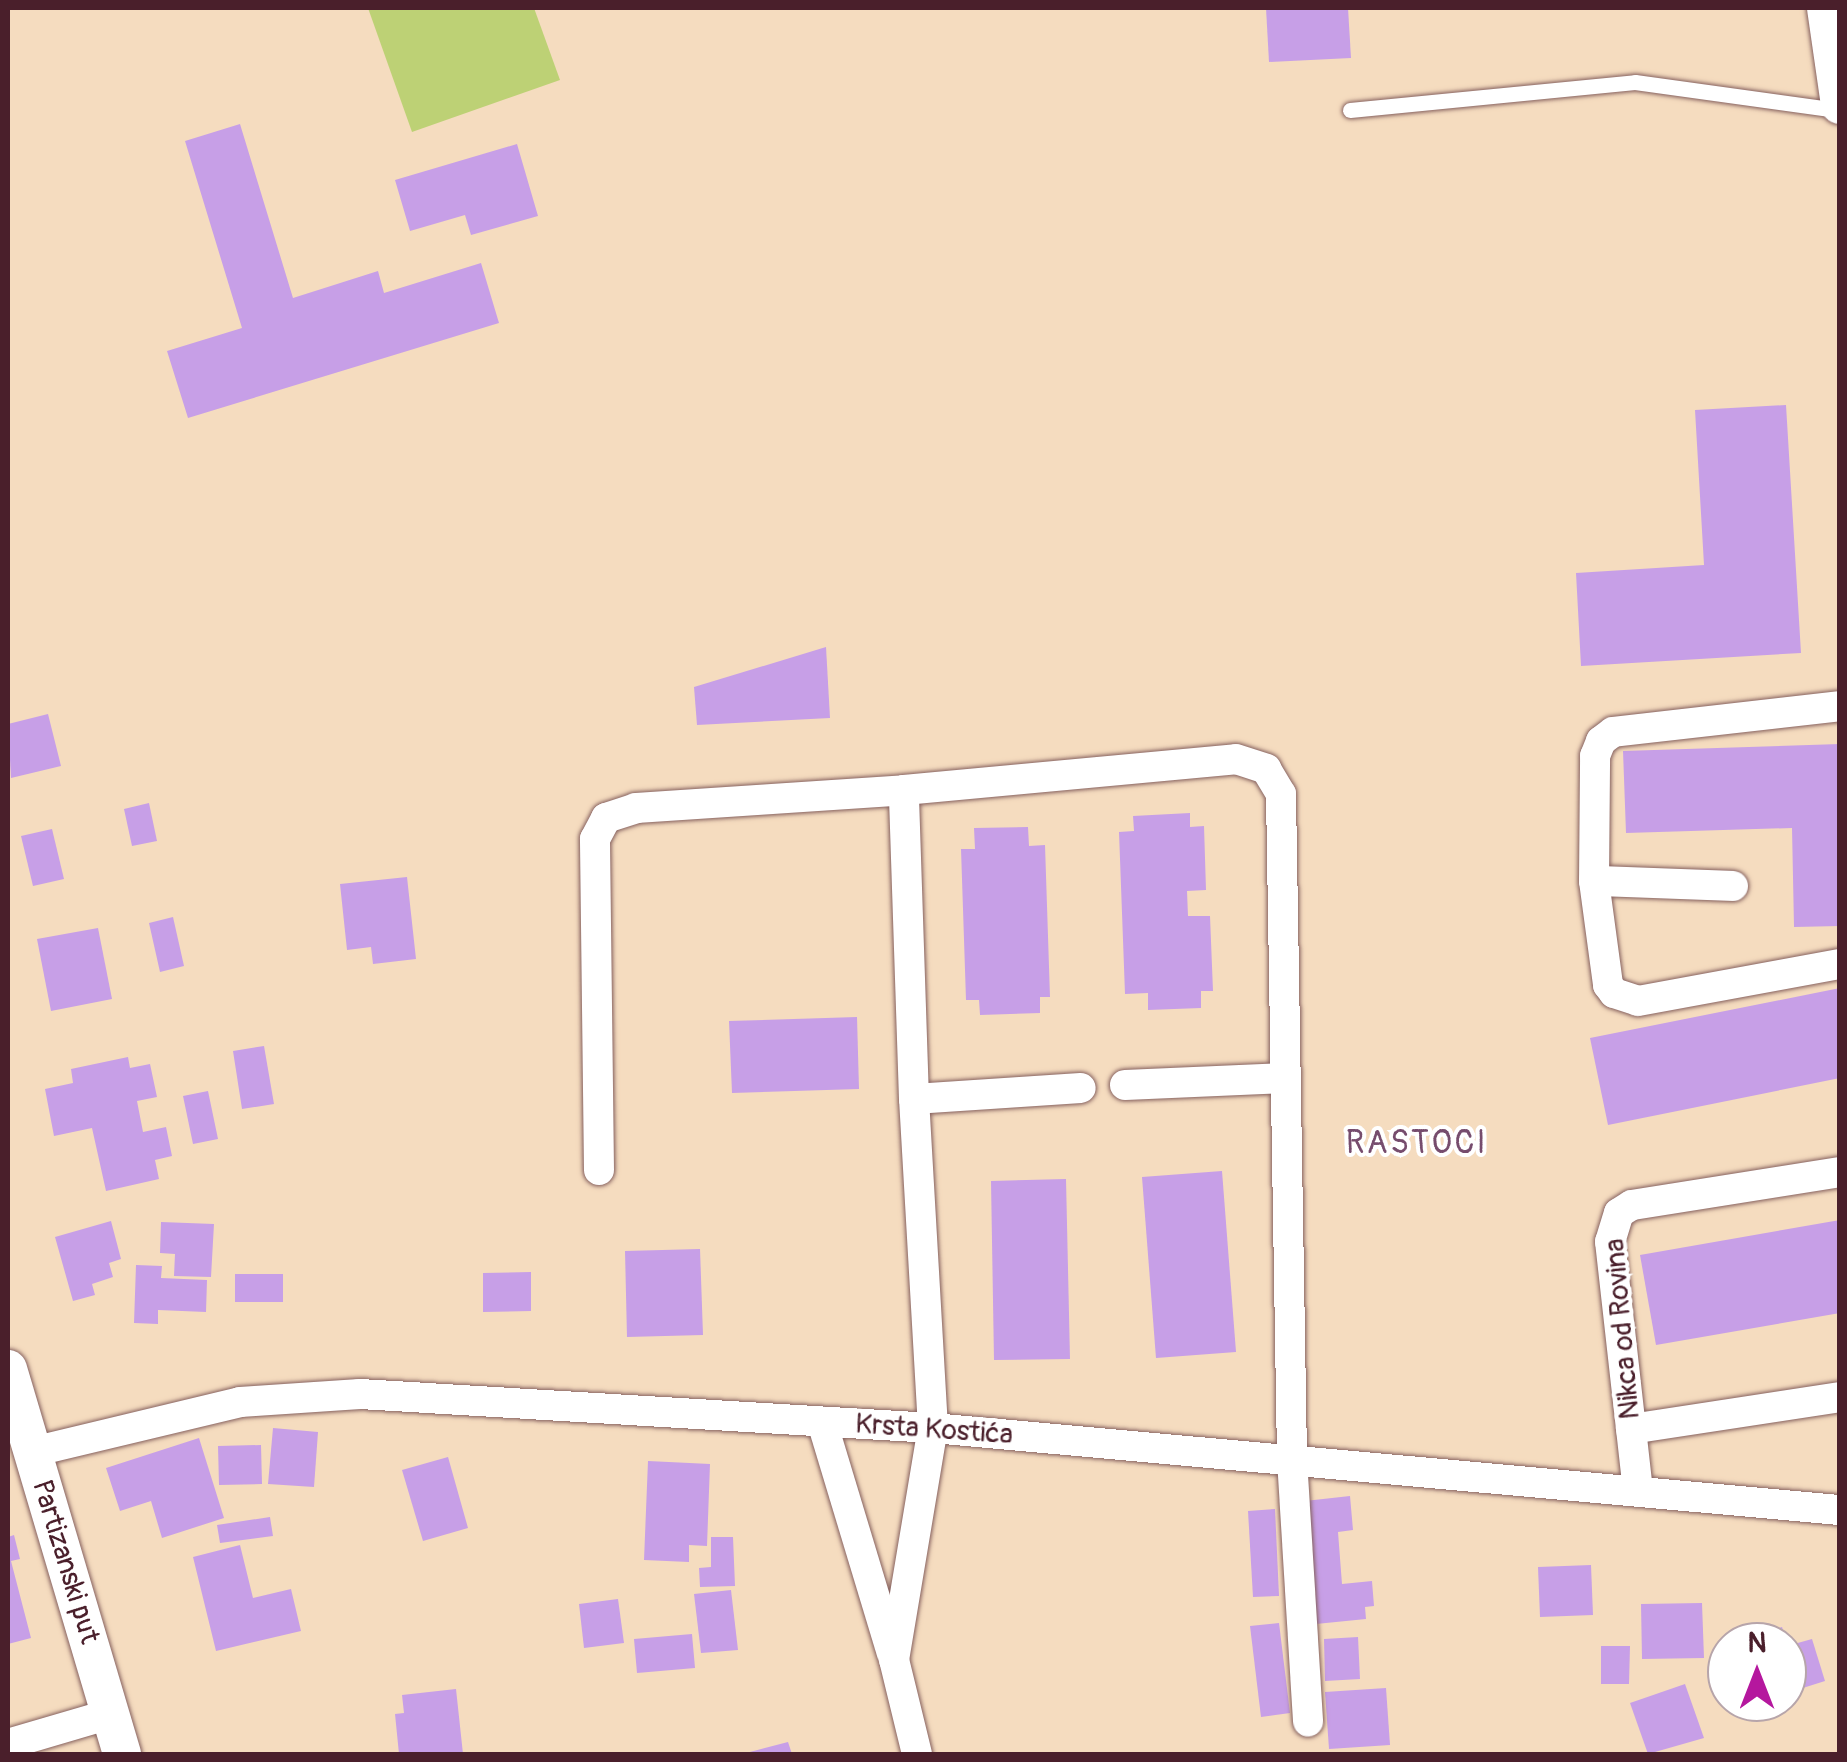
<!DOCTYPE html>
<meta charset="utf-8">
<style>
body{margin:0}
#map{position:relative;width:1847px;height:1762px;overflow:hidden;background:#f5dcbf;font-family:Pangolin,sans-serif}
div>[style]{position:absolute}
.green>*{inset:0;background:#bdd175}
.building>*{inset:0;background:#c79fe7}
.roads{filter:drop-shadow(0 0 2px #86615f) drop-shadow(0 0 2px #86615f)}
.service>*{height:15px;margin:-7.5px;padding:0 7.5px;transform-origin:7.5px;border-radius:7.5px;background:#fff}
.minor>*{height:30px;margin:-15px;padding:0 15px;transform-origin:15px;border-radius:15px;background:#fff}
.tertiary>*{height:38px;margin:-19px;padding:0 19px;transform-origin:19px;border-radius:19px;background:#fff}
span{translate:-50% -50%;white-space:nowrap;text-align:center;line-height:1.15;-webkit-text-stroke:8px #fff;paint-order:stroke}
.street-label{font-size:28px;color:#4a1f2b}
.quarter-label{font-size:32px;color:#764c6d;letter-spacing:2.5px}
.frame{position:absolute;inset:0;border:10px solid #4a1f2b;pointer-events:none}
.north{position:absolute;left:1707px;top:1622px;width:100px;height:100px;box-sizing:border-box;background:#fff;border:2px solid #b7a5aa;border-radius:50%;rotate:0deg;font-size:28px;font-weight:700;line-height:40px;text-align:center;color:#4a1f2b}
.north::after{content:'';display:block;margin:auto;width:35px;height:45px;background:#b5179e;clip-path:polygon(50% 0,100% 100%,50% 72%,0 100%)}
</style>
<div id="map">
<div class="green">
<i style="clip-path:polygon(368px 8px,534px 8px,560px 80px,412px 132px)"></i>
</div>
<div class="building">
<i style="clip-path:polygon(1266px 8px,1348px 8px,1351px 58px,1269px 62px)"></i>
<i style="clip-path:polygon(240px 124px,293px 298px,378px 271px,384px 293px,481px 263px,499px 323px,188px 418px,167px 351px,242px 328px,185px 141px)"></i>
<i style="clip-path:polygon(517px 144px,538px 216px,471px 235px,465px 215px,410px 231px,395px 180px)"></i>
<i style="clip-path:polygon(1786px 405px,1801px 653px,1581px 666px,1576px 573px,1704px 565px,1695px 410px)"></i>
<i style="clip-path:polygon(826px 647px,830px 718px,697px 725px,694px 687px)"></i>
<i style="clip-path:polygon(48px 714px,61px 766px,11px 778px,8px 724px)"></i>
<i style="clip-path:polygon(1840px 744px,1840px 926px,1794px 927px,1792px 828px,1626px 833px,1623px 751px)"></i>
<i style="clip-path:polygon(149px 803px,157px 841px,132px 846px,124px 809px)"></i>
<i style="clip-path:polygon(1190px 813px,1190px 827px,1204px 826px,1206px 890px,1187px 891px,1188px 916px,1210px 916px,1213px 991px,1201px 991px,1201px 1008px,1148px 1010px,1148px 993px,1125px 994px,1119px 832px,1134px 831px,1133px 816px)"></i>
<i style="clip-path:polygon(1028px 827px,1029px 846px,1045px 845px,1050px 997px,1040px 997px,1040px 1013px,980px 1015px,979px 1000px,966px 1000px,961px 849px,975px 849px,974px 828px)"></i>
<i style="clip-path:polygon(52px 829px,64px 879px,33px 886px,21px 836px)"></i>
<i style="clip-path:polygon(407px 877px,416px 959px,373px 964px,371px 947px,347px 950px,340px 884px)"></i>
<i style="clip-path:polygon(173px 917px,184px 966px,160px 972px,149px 923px)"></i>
<i style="clip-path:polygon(98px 928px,112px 999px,51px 1011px,37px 939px)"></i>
<i style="clip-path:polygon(1840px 988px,1840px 1078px,1608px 1125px,1590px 1038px)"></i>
<i style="clip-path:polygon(857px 1017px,859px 1089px,732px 1093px,729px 1021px)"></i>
<i style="clip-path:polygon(264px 1046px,274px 1104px,242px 1109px,233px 1051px)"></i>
<i style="clip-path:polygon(128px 1057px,130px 1068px,150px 1064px,157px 1097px,137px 1101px,143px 1132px,166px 1127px,172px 1156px,155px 1160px,159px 1179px,106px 1191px,92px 1128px,54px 1136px,45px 1089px,73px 1083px,71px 1069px)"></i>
<i style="clip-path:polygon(208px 1091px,218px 1139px,193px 1144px,183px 1096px)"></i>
<i style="clip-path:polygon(1222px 1171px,1236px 1352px,1156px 1358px,1142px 1177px)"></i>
<i style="clip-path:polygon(1066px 1179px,1070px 1359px,994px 1360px,991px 1181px)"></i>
<i style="clip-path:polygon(1840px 1220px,1840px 1313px,1656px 1345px,1640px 1255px)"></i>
<i style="clip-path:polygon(111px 1221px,121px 1259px,109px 1263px,113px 1277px,92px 1284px,95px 1295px,73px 1301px,55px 1237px)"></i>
<i style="clip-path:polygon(161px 1222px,214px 1224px,211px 1277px,174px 1276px,175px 1254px,160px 1253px)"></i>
<i style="clip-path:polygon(700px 1249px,703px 1335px,627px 1337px,625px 1251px)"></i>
<i style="clip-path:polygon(136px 1265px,162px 1266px,161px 1278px,207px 1280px,206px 1312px,158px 1310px,158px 1324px,134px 1323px)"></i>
<i style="clip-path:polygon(531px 1272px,531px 1311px,483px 1312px,483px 1273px)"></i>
<i style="clip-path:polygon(235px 1274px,283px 1274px,283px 1302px,235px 1302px)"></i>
<i style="clip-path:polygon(273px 1428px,318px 1432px,314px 1487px,268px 1484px)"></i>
<i style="clip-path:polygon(199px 1438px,224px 1518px,162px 1538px,151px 1501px,120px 1511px,106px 1468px)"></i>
<i style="clip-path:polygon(261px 1445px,262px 1484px,219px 1485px,218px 1446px)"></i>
<i style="clip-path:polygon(448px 1457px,468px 1528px,423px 1541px,402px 1470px)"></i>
<i style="clip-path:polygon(648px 1461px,710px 1464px,707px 1546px,689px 1545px,689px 1562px,644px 1560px)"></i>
<i style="clip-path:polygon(1350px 1496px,1353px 1530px,1338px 1532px,1342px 1584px,1372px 1581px,1374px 1606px,1365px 1607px,1366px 1619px,1316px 1624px,1305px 1501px)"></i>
<i style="clip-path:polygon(1275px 1509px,1279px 1596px,1253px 1597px,1248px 1511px)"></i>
<i style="clip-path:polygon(270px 1517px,273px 1536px,220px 1543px,217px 1525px)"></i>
<i style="clip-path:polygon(14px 1535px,20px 1559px,11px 1561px,31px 1638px,8px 1644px,8px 1537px)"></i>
<i style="clip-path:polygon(711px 1537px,733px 1537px,735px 1586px,700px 1587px,699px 1568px,711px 1567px)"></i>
<i style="clip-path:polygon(240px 1545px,253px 1598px,291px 1589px,301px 1631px,216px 1651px,193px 1557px)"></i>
<i style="clip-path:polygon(1591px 1565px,1593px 1615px,1540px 1617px,1538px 1567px)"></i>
<i style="clip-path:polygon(731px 1590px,738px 1650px,701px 1653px,694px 1594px)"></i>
<i style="clip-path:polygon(618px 1599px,624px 1643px,584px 1648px,579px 1604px)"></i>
<i style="clip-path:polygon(1702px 1603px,1704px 1658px,1642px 1659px,1641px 1604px)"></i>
<i style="clip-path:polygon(1279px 1623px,1290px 1713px,1261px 1717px,1250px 1626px)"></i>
<i style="clip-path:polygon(1782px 1627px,1787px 1642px,1752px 1642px,1750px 1637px)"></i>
<i style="clip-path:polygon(692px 1634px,695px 1668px,637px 1673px,634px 1639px)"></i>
<i style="clip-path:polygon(1358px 1637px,1360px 1679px,1325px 1681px,1324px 1639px)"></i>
<i style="clip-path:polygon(1812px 1639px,1825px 1681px,1787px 1693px,1787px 1646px)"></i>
<i style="clip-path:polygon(1601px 1646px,1630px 1646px,1629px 1684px,1601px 1684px)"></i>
<i style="clip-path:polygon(1685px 1684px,1704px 1738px,1648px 1754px,1630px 1703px)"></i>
<i style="clip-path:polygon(1386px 1688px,1390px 1745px,1329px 1749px,1325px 1692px)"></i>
<i style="clip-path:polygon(456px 1689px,463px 1754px,399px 1754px,395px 1714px,404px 1713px,402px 1695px)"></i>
<i style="clip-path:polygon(788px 1742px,792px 1754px,746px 1754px,746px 1753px)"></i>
</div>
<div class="roads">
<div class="service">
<i style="left:1350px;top:110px;width:286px;rotate:-5.6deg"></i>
<i style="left:1635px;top:82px;width:204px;rotate:7.9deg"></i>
</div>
<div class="minor">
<i style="left:1594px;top:881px;width:125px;rotate:-89.5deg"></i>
<i style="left:1595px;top:756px;width:16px;rotate:-68deg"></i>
<i style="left:1601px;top:741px;width:15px;rotate:-37deg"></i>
<i style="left:1613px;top:732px;width:228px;rotate:-6.5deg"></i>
<i style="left:1733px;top:886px;width:139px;rotate:-177.9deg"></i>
<i style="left:1594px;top:881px;width:105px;rotate:82.3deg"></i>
<i style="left:1608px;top:985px;width:10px;rotate:53deg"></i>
<i style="left:1614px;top:993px;width:25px;rotate:18deg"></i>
<i style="left:1638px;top:1001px;width:205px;rotate:-10.4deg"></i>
<i style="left:1125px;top:1085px;width:161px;rotate:-2.5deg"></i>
<i style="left:914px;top:1099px;width:167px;rotate:-3.8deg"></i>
<i style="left:599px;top:1170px;width:331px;rotate:-90.7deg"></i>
<i style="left:595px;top:839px;width:24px;rotate:-62deg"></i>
<i style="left:606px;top:818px;width:32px;rotate:-18deg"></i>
<i style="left:636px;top:808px;width:269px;rotate:-3.8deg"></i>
<i style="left:822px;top:1422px;width:242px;rotate:73.2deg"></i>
<i style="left:1631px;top:1429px;width:211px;rotate:-8.7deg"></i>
<i style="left:32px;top:1452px;width:214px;rotate:-13.5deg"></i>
<i style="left:240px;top:1402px;width:120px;rotate:-3.8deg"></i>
<i style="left:360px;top:1394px;width:574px;rotate:3.4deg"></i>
<i style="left:933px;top:1428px;width:911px;rotate:5.17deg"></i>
<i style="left:1638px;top:1491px;width:251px;rotate:-96.4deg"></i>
<i style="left:1610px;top:1242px;width:30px;rotate:-73deg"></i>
<i style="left:1619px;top:1213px;width:15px;rotate:-32deg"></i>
<i style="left:1632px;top:1205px;width:211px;rotate:-9deg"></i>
<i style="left:8px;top:1744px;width:106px;rotate:-16.4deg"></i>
<i style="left:917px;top:1754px;width:97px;rotate:-103.7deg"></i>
<i style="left:894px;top:1660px;width:235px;rotate:-80.5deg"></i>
<i style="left:933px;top:1428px;width:330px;rotate:-93.3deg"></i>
<i style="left:914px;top:1099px;width:309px;rotate:-91.9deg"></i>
<i style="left:904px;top:790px;width:333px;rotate:-5.3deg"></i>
<i style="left:1236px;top:759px;width:32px;rotate:18deg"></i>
<i style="left:1266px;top:769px;width:29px;rotate:59deg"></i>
<i style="left:1281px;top:794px;width:665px;rotate:89.05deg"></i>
<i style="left:1292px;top:1459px;width:263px;rotate:86.5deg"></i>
</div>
<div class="tertiary">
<i style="left:1826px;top:8px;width:98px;rotate:81.8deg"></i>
<i style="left:8px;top:1369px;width:402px;rotate:73.5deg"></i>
</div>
</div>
<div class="street-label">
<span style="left:1623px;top:1329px;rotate:-95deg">Nikca od Rovina</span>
<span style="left:934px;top:1430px;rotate:4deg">Krsta Kostića</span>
<span style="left:65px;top:1562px;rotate:73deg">Partizanski put</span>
</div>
<div class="quarter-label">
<span style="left:1417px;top:1143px">RASTOCI</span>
</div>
<div class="frame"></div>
<div class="north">N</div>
</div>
